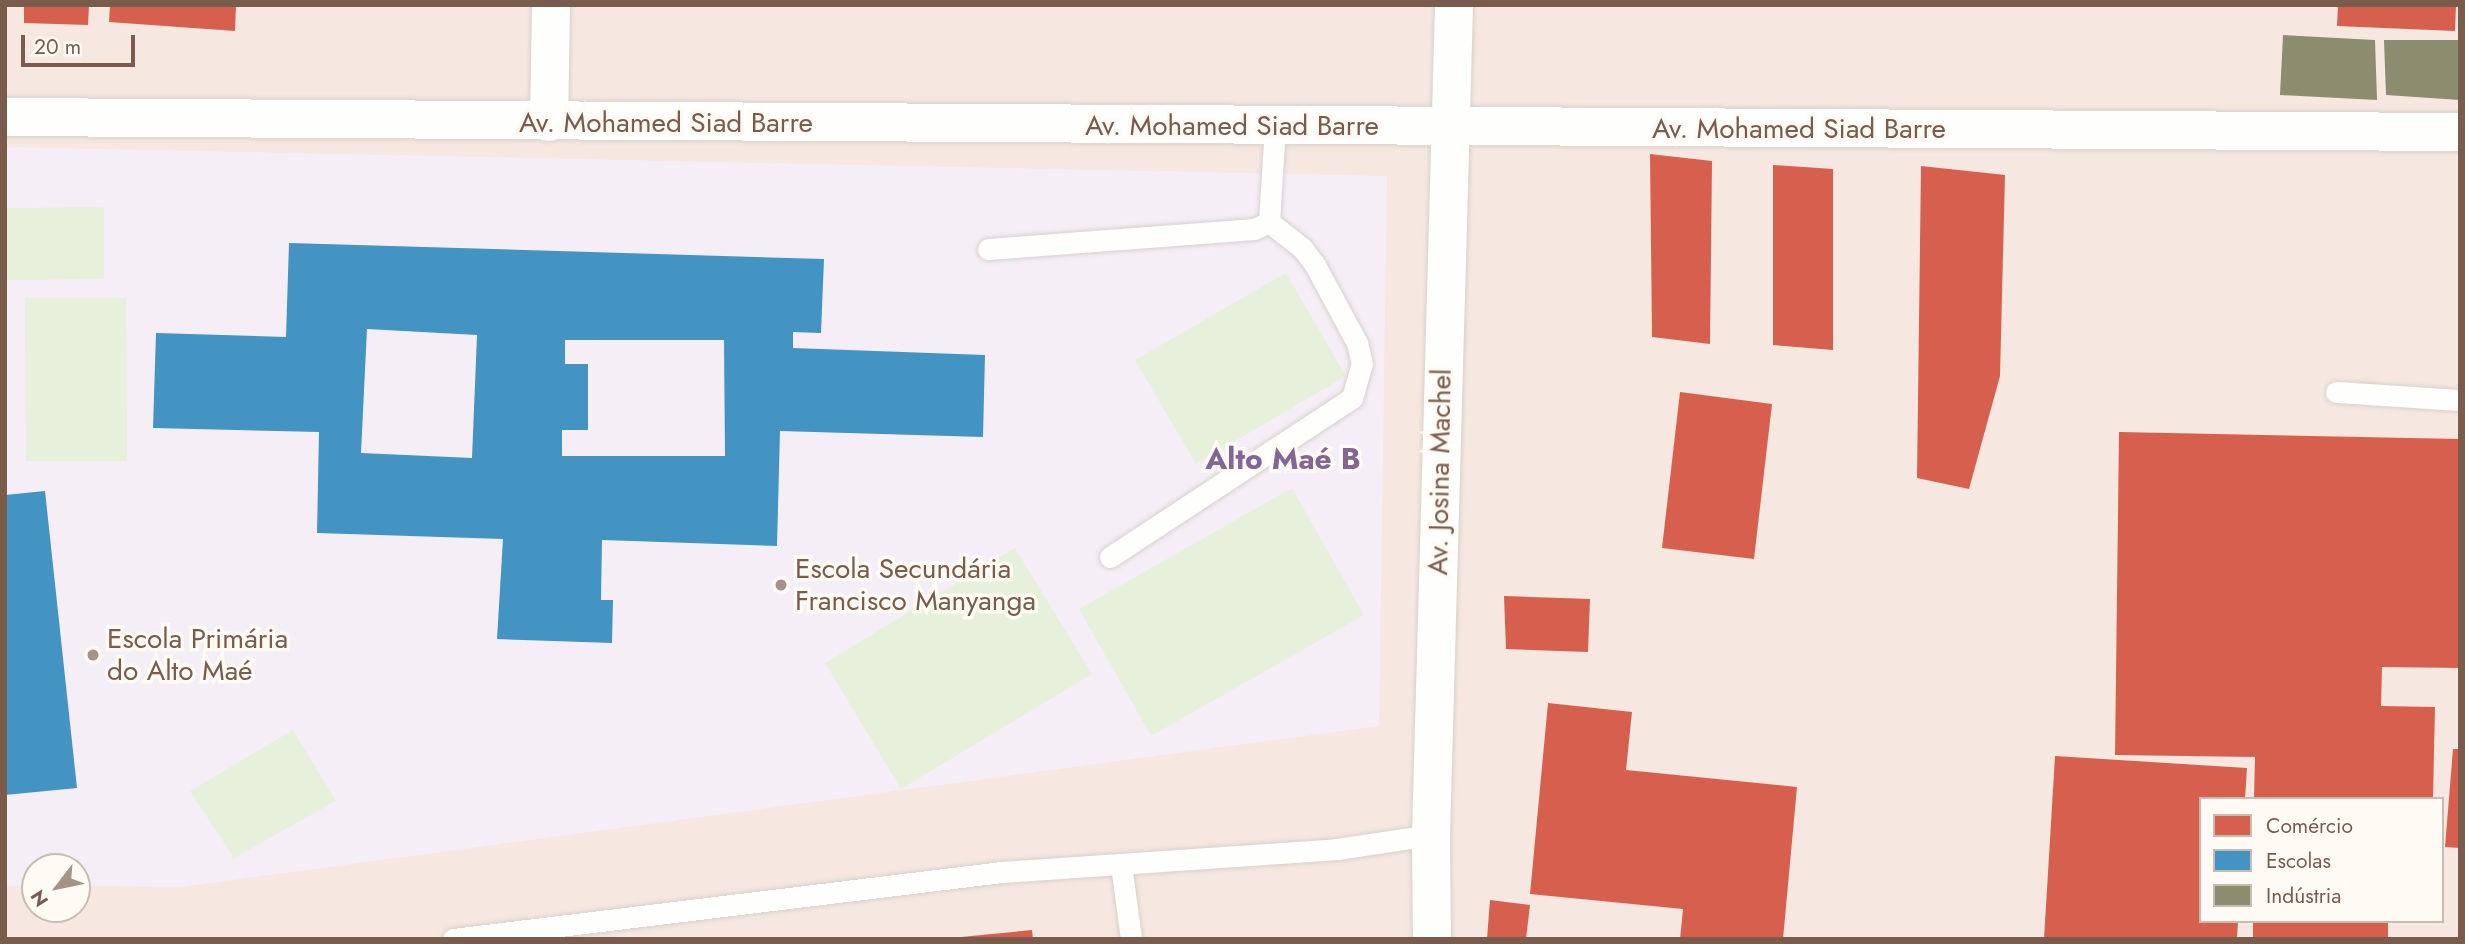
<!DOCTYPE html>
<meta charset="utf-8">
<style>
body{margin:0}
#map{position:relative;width:2465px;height:944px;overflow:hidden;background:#f9f5f0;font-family:Jost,sans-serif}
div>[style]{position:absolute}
.commercial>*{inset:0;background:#f6e8e1}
.education>*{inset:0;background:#f6eef6}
.green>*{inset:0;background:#e7f0db}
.shops>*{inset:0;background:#d6604d}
.schools>*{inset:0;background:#4393c3}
.industry>*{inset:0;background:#8c8c6e}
.roads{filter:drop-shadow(0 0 2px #d7d1cb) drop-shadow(0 0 2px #d7d1cb)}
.lane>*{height:21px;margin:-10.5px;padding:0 10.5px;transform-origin:10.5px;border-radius:10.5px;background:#fefefd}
.street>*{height:38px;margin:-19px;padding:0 19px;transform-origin:19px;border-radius:19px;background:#fefefd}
.dots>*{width:19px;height:19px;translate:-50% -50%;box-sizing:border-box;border:4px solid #fffaf3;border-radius:50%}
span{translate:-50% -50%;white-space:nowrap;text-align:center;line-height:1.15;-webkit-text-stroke:7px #fffaf3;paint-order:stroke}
.street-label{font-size:28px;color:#7a5c4d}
.poi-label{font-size:28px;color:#7a5c4d}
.left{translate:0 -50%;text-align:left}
.neighbourhood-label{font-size:30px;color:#846695;font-weight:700}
.frame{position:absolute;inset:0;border:7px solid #7a5c4d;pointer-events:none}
.legend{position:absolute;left:2199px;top:797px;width:245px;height:126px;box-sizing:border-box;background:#fffaf3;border:2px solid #cabbb1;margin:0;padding:9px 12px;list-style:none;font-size:21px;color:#7a5c4d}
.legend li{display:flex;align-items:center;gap:14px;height:35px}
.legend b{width:35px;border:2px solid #cabbb1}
.north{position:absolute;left:21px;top:853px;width:70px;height:70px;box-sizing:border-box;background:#fffaf3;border:2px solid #cabbb1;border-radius:50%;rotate:238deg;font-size:19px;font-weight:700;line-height:28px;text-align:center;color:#7a5c4d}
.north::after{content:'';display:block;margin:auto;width:24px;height:32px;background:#a69286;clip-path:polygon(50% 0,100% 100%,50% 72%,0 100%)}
.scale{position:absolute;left:21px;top:35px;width:114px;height:32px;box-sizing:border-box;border:4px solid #7a5c4d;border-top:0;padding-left:9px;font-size:21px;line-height:24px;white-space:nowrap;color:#7a5c4d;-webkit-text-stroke:5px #fffaf3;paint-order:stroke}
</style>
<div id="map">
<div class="commercial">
<i style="clip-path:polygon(evenodd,5px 5px,2460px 5px,2460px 939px,5px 939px,5px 5px,2201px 799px,2442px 799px,2442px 921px,2201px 921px,2201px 799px,5px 5px,35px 867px,77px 867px,77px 909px,35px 909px,35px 867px)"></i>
</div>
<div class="education">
<i style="clip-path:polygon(5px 147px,1387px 176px,1379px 726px,180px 887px,77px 886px,77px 867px,35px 867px,35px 886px,5px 886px)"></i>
</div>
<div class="green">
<i style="clip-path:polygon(104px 207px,104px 279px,5px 280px,5px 208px)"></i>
<i style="clip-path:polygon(1286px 273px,1346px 376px,1196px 464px,1135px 360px)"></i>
<i style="clip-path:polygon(25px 298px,126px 298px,127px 461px,26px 461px)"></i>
<i style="clip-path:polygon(1292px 488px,1364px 615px,1151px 736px,1079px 609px)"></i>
<i style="clip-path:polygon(1015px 548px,1092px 674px,901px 789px,825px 663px)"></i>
<i style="clip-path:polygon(293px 730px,336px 801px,234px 858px,190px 791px)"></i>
</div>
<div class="shops">
<i style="clip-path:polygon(24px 5px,89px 5px,88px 25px,24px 23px)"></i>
<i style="clip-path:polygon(110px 5px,236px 5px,235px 31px,109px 22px)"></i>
<i style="clip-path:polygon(2338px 5px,2456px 5px,2455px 31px,2337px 26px)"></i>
<i style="clip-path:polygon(1650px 154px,1712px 161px,1710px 344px,1652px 337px)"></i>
<i style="clip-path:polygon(1773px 165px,1833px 169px,1833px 350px,1773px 345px)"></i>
<i style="clip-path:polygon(1921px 166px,2005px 175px,2000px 376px,1969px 489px,1917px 478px)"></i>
<i style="clip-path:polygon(1680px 392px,1772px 404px,1754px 559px,1662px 548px)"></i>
<i style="clip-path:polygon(2119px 432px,2460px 439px,2460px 668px,2382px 667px,2381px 706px,2435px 707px,2433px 799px,2254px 799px,2255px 757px,2115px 755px)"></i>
<i style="clip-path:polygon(1504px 596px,1590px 599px,1588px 652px,1506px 649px)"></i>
<i style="clip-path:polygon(1548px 703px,1632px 712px,1626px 770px,1797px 787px,1783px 939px,1680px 939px,1683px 909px,1530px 894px)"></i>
<i style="clip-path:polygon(2453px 749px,2460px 749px,2460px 848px,2445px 847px)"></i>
<i style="clip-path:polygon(2055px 756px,2247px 768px,2245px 799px,2201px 799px,2201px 921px,2238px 921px,2237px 939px,2044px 939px)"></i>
<i style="clip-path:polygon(1490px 900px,1530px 905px,1526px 939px,1487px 939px)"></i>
<i style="clip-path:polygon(2253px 921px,2388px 921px,2388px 939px,2253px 939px)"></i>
<i style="clip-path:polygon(1032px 930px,1033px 939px,961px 939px,961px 937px)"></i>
</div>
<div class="schools">
<i style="clip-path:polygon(evenodd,289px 243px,824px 259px,821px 333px,793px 332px,793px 348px,985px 355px,983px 437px,780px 431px,777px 546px,602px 540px,601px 600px,613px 600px,612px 643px,497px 639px,503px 539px,317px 533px,319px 432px,153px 428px,156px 333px,286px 337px,289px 243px,367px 329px,477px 335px,472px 458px,361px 453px,367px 329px,289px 243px,565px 340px,724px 340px,725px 456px,562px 456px,562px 430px,588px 430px,588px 364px,565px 364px,565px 340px)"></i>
<i style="clip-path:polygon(45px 491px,77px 788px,5px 795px,5px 495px)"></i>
</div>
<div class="industry">
<i style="clip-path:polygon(2283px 35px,2375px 40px,2377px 100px,2280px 95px)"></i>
<i style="clip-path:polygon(2384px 40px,2460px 40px,2460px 100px,2386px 95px)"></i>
</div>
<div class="roads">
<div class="lane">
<i style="left:988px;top:249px;width:267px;rotate:-4.3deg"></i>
<i style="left:1254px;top:229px;width:17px;rotate:-25deg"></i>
<i style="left:1269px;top:222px;width:96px;rotate:-86.4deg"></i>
<i style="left:2336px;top:392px;width:124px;rotate:3.7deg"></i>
<i style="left:1110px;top:557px;width:290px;rotate:-33.3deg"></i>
<i style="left:1352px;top:398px;width:35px;rotate:-74deg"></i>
<i style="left:1362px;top:364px;width:22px;rotate:-103deg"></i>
<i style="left:1357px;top:343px;width:89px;rotate:-118.3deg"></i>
<i style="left:1315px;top:265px;width:21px;rotate:-127deg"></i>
<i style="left:1302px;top:248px;width:42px;rotate:-141.8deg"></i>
<i style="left:1121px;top:864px;width:76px;rotate:82.4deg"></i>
<i style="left:453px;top:939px;width:553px;rotate:-6.96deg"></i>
<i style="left:1002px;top:872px;width:336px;rotate:-3.9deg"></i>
<i style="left:1337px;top:849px;width:95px;rotate:-8.5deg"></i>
</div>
<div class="street">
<i style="left:5px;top:117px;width:2455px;rotate:0.35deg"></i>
<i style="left:549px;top:122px;width:117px;rotate:-89deg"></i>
<i style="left:1432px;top:939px;width:104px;rotate:-90.6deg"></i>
<i style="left:1431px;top:835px;width:830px;rotate:-88.41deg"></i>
</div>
</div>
<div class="dots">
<i style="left:781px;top:585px;background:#a69286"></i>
<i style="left:93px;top:655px;background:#a69286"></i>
</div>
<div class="street-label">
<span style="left:666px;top:123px">Av. Mohamed Siad Barre</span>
<span style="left:1232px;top:126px">Av. Mohamed Siad Barre</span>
<span style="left:1799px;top:129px">Av. Mohamed Siad Barre</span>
<span style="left:1440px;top:472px;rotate:-89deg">Av. Josina Machel</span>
</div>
<div class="poi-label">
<span class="left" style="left:795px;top:585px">Escola Secundária<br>Francisco Manyanga</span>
<span class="left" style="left:107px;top:655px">Escola Primária<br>do Alto Maé</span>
</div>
<div class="neighbourhood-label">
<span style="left:1283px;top:459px">Alto Maé B</span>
</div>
<div class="frame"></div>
<ul class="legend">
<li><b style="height:19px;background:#d6604d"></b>Comércio</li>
<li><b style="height:19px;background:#4393c3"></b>Escolas</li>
<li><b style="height:19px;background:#8c8c6e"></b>Indústria</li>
</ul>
<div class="north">N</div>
<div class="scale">20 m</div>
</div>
